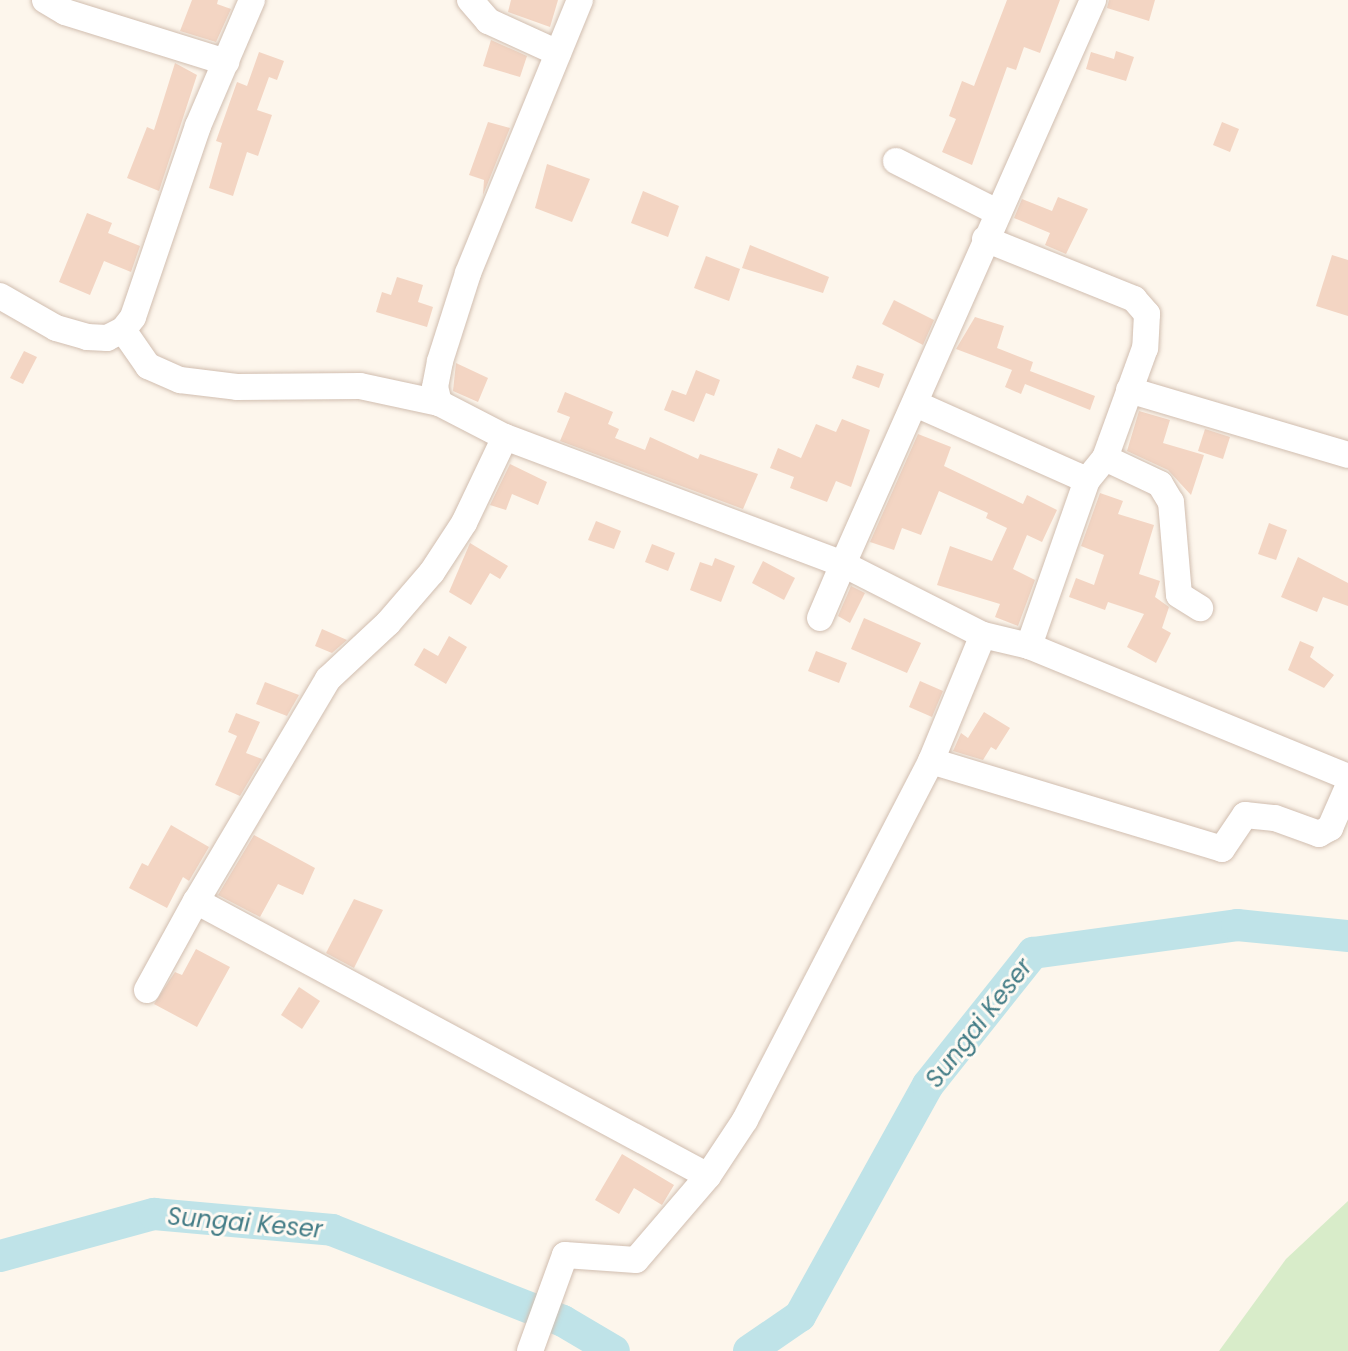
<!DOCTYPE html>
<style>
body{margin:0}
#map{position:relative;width:1348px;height:1351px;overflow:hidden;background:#fdf6ec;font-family:Poppins,sans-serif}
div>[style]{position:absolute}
.green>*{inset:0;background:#d8ecc9}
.river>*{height:32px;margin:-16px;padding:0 16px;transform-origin:16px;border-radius:16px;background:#bfe3e8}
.building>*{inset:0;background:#f3d5c3}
.roads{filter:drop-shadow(0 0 2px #d1beb0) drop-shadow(0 0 2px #d1beb0)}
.minor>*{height:26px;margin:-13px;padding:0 13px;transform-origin:13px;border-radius:13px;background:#fff}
span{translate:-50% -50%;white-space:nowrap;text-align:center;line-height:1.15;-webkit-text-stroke:6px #fffaf3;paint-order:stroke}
.water-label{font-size:24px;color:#437c86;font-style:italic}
</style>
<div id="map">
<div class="green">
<i style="clip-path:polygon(1348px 1201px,1348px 1351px,1219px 1351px,1286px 1259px)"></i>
</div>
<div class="river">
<i style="left:0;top:1256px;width:160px;rotate:-15.3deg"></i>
<i style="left:154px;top:1214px;width:179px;rotate:5.1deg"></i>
<i style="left:332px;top:1230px;width:248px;rotate:21.5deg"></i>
<i style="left:563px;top:1321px;width:59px;rotate:30.5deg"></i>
<i style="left:749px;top:1351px;width:62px;rotate:-34.5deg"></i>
<i style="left:800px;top:1316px;width:264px;rotate:-61deg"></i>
<i style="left:928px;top:1085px;width:169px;rotate:-51.5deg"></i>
<i style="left:1033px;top:953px;width:206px;rotate:-7.8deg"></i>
<i style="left:1237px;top:925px;width:112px;rotate:5.7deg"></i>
</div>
<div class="building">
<i style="clip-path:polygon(192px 0,218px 0,217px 4px,231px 9px,216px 42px,180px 31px)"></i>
<i style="clip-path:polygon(511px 0,558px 0,550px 27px,508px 12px)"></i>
<i style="clip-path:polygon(1007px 0,1060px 0,1040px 53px,1024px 47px,1016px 70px,1007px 67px,972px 165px,942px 152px,956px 119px,949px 116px,962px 81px,974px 86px)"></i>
<i style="clip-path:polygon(1109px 0,1155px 0,1149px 21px,1107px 8px)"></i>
<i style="clip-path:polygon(491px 40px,527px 56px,520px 77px,483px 66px)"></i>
<i style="clip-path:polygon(1116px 51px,1134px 57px,1126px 81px,1086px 69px,1091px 52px,1114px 59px)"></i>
<i style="clip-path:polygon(259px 52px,284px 61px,277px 80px,269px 77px,257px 110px,272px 115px,258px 156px,247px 152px,233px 196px,209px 188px,222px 143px,216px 141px,237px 82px,247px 86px)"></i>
<i style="clip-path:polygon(175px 63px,197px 75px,159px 191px,127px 178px,147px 127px,154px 130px)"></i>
<i style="clip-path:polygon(488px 122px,510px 128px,483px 195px,484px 180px,469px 175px)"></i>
<i style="clip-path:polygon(1222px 122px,1239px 129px,1230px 152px,1213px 145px)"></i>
<i style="clip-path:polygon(547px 164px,590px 179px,572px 222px,535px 208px)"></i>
<i style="clip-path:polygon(643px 191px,679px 206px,668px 237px,631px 223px)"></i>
<i style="clip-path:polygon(1058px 197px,1088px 209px,1066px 254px,1045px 245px,1050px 233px,1014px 218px,1022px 199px,1052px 211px)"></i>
<i style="clip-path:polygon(87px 213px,112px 223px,108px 233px,140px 246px,131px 272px,104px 261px,90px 295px,59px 282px)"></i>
<i style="clip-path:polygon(750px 245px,829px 277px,823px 293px,742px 268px)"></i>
<i style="clip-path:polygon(1332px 255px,1348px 260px,1348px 316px,1316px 306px)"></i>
<i style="clip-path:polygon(706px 256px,740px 269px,729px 301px,694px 288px)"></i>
<i style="clip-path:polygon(397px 277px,423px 285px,418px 302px,433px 307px,427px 327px,376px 312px,382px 292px,391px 295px)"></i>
<i style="clip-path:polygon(894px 300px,934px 320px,923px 345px,882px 324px)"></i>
<i style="clip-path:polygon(975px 317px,1004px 326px,997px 348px,1033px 362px,1030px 371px,1095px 396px,1090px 410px,1025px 384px,1021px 394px,1005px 387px,1012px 370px,956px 349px)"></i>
<i style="clip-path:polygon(24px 351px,37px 357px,23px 384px,10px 378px)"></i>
<i style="clip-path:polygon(456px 363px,488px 378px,478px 402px,453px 391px)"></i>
<i style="clip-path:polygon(857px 365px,884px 374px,879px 388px,852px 378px)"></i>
<i style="clip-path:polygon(696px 370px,720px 380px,714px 396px,706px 393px,694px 422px,664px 410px,672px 390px,686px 395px)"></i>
<i style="clip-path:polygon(565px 392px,613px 412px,608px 424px,619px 429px,615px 438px,645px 450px,650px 437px,698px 459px,700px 454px,758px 474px,743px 509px,560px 441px,570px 417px,557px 412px)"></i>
<i style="clip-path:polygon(1139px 411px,1170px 420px,1163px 443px,1204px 455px,1191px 495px,1168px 470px,1127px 451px)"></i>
<i style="clip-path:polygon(842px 419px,870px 430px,851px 487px,836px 481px,827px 502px,790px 488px,794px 477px,770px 468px,778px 448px,801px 458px,816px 424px,836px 432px)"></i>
<i style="clip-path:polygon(1205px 429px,1230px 437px,1223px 459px,1198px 451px)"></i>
<i style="clip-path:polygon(918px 434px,951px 447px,944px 466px,1023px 504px,1027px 495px,1057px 510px,1042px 542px,1027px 535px,1013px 569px,1035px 580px,1018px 626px,995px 617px,1000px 604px,937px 585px,950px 546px,992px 561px,1007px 528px,986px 518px,988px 513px,939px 491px,921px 535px,902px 528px,894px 550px,870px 542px)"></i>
<i style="clip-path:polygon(510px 464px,547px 482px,538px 505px,512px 494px,506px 510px,490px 505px)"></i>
<i style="clip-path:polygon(1100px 493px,1123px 501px,1118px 514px,1154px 525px,1139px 574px,1160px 581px,1155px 597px,1169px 607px,1162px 628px,1171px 633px,1156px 663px,1127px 647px,1144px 614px,1108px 602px,1105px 610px,1069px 597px,1076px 578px,1094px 585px,1104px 555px,1081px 546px)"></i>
<i style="clip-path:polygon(596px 521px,621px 531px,614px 549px,588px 540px)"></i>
<i style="clip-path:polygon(1269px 523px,1287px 530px,1276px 560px,1258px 554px)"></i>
<i style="clip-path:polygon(470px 543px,508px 566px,500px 579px,490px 573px,471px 605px,449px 592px)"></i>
<i style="clip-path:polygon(652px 544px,675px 553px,668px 571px,645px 562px)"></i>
<i style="clip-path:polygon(1298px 557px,1348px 583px,1348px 606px,1323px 597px,1317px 612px,1281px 597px)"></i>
<i style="clip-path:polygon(715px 558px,735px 566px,721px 602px,690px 590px,700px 562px,712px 566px)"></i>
<i style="clip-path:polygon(763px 561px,795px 578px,784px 600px,752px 583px)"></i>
<i style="clip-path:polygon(851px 586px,865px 593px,850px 623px,838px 616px)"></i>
<i style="clip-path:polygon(864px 618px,921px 643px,907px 673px,851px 649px)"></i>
<i style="clip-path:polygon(322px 629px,347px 640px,332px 653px,315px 646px)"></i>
<i style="clip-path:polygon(449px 636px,467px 647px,446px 684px,414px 665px,424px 648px,438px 656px)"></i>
<i style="clip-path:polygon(1300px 641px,1314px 647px,1310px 657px,1334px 675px,1324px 688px,1288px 670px)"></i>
<i style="clip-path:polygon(816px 651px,847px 663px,839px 683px,808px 671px)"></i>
<i style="clip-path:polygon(920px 681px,943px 691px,932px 717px,909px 707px)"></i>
<i style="clip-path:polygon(265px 682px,299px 695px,287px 716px,256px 704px)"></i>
<i style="clip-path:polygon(984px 712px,1010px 728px,996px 750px,991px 747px,983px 760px,953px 751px,961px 733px,968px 738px)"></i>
<i style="clip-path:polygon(236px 713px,260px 722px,246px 753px,262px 759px,240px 796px,215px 785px,237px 736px,228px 732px)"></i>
<i style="clip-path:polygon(171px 825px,209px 847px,189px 881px,183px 877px,167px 908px,129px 888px,142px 863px,148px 866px)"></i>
<i style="clip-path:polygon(254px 835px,315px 868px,303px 895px,278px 884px,260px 917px,218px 895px)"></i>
<i style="clip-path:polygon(354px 899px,383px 910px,354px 968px,326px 953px)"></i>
<i style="clip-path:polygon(196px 949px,230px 967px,197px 1027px,154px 1004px,175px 972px,182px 975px)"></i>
<i style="clip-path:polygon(299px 987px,320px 1001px,302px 1029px,281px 1015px)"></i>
<i style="clip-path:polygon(622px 1154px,674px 1185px,662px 1205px,634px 1188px,619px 1214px,595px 1200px)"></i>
</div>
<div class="roads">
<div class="minor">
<i style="left:45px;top:0;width:23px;rotate:31deg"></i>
<i style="left:65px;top:12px;width:169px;rotate:17.3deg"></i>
<i style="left:470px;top:0;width:28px;rotate:49deg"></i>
<i style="left:488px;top:21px;width:77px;rotate:24.6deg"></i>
<i style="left:896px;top:161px;width:113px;rotate:26.8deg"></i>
<i style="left:985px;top:239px;width:161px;rotate:21.9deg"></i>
<i style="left:1134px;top:299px;width:20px;rotate:49deg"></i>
<i style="left:1147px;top:314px;width:34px;rotate:93deg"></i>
<i style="left:1145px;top:348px;width:117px;rotate:110deg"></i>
<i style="left:1105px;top:458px;width:28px;rotate:129deg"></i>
<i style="left:1087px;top:480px;width:176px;rotate:109.3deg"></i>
<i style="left:0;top:296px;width:64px;rotate:29.7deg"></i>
<i style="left:56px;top:328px;width:32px;rotate:16deg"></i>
<i style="left:87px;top:337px;width:20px;rotate:3deg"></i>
<i style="left:107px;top:338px;width:18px;rotate:-27deg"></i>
<i style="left:123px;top:330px;width:16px;rotate:-52deg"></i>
<i style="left:133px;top:317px;width:202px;rotate:-71.2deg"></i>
<i style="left:198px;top:126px;width:137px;rotate:-66.8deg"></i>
<i style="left:123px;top:330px;width:44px;rotate:55.2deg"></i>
<i style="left:148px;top:366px;width:35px;rotate:24deg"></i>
<i style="left:180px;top:380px;width:57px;rotate:7deg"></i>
<i style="left:237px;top:387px;width:123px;rotate:-0.5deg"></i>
<i style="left:360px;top:386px;width:81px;rotate:12.1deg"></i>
<i style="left:439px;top:403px;width:74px;rotate:27.3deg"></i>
<i style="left:505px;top:437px;width:361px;rotate:20.6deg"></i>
<i style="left:843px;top:564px;width:617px;rotate:-66.09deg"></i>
<i style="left:1129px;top:390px;width:228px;rotate:16.5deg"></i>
<i style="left:439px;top:403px;width:16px;rotate:-104deg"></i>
<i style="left:435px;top:387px;width:26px;rotate:-79deg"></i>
<i style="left:440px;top:361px;width:92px;rotate:-72.3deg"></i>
<i style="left:468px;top:273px;width:295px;rotate:-67.7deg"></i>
<i style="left:916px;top:404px;width:187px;rotate:24deg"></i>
<i style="left:505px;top:437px;width:95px;rotate:115.5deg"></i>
<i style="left:464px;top:523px;width:59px;rotate:123.1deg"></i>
<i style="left:432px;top:572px;width:67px;rotate:130.8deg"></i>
<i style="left:388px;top:623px;width:82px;rotate:137deg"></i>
<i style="left:328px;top:679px;width:258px;rotate:120.7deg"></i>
<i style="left:196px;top:901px;width:581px;rotate:28.24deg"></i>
<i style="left:1105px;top:458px;width:61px;rotate:25.3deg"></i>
<i style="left:1160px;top:484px;width:21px;rotate:59deg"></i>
<i style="left:1171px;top:502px;width:93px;rotate:85.1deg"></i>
<i style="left:1179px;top:595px;width:25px;rotate:32deg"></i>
<i style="left:820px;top:618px;width:59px;rotate:-66.9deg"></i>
<i style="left:843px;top:564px;width:157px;rotate:26.9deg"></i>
<i style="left:983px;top:635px;width:47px;rotate:13.4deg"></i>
<i style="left:1029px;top:646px;width:345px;rotate:22.3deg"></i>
<i style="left:931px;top:761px;width:304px;rotate:16.8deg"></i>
<i style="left:1222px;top:849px;width:41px;rotate:-55.9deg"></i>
<i style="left:1245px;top:815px;width:30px;rotate:6deg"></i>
<i style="left:1275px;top:818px;width:47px;rotate:20deg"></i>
<i style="left:1319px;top:834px;width:13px;rotate:-29deg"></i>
<i style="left:1330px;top:828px;width:45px;rotate:-66.3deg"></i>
<i style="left:147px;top:990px;width:102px;rotate:-61.2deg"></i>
<i style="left:530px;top:1351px;width:102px;rotate:-70deg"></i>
<i style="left:565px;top:1255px;width:71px;rotate:4deg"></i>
<i style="left:636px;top:1260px;width:111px;rotate:-49.4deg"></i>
<i style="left:708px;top:1176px;width:67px;rotate:-56.5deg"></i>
<i style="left:745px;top:1120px;width:404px;rotate:-62.6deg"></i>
<i style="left:931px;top:761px;width:136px;rotate:-67.6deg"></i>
</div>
</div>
<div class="water-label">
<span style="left:979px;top:1023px;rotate:-52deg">Sungai Keser</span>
<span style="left:245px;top:1223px;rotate:5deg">Sungai Keser</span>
</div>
</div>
